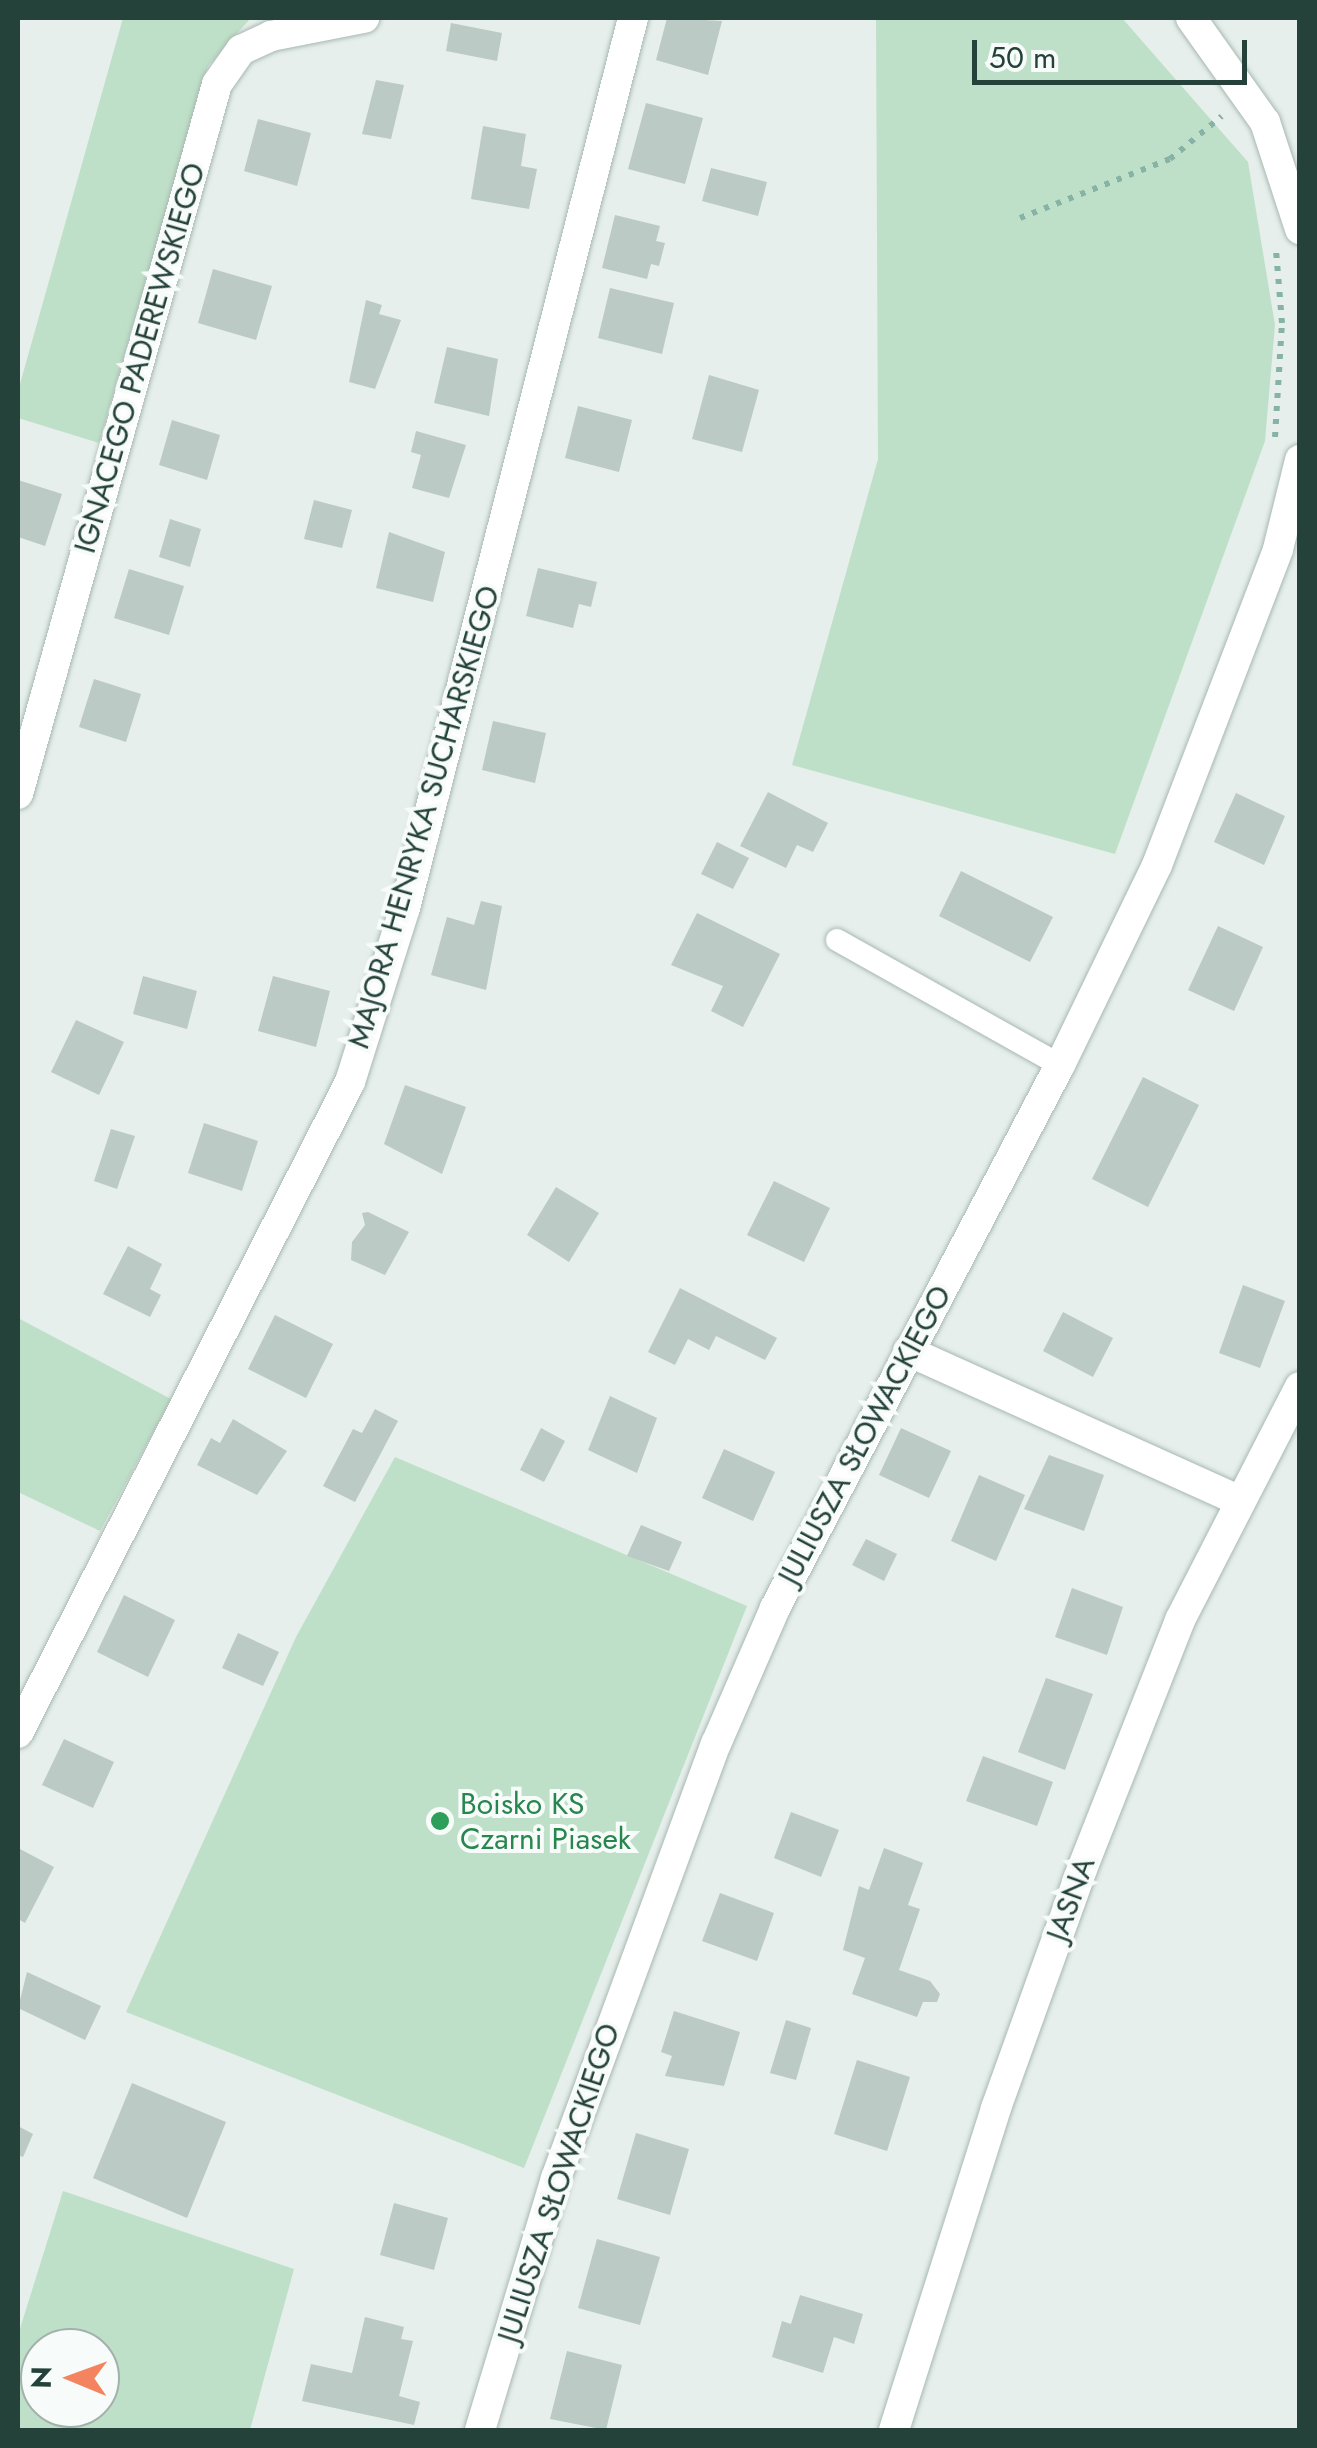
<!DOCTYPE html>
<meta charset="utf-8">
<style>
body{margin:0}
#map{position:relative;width:1317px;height:2448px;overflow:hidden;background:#e6efeb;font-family:Jost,sans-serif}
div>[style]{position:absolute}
.green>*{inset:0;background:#bfe0c8}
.building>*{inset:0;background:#bbcac4}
.path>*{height:6px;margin-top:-3px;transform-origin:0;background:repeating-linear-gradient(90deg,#86b3a5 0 5px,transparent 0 13px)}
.roads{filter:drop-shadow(0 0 2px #a8b8b2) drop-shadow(0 0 2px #a8b8b2)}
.lane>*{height:22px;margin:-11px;padding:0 11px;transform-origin:11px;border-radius:11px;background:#fff}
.street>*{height:30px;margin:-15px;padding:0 15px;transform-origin:15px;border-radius:15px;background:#fff}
.secondary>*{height:30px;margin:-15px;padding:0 15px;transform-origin:15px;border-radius:15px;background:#fff}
.dots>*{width:28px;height:28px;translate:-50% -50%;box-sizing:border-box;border:5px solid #f7fbf9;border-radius:50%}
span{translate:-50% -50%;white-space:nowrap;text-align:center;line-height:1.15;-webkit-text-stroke:8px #f7fbf9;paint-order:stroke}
.street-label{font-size:30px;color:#24423a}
.leisure-label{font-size:30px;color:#27864d}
.left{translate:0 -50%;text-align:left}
.frame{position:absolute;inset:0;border:20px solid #24423a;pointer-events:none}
.north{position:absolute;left:20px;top:2328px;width:100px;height:100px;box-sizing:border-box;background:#f7fbf9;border:2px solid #a3b1ad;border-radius:50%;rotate:271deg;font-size:28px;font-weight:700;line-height:40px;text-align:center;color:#24423a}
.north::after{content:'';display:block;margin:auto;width:35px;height:45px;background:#f4845f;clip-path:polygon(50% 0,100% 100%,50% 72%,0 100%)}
.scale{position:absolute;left:972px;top:40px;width:275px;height:45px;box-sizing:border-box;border:5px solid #24423a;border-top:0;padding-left:12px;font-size:30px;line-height:35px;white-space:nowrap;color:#24423a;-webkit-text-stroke:8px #f7fbf9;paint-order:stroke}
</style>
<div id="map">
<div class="green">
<i style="clip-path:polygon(123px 18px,250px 19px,208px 66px,99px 443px,18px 418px,18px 391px)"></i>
<i style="clip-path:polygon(876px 18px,1122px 18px,1248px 162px,1275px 325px,1265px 441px,1115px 854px,792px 765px,878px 459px)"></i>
<i style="clip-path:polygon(18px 1318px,171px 1399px,100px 1531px,18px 1492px)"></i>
<i style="clip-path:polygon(395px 1457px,747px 1606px,524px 2168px,126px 2012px,296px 1637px)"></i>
<i style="clip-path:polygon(evenodd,63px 2191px,294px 2269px,250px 2430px,18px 2430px,18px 2335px,63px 2191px,100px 2348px,100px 2408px,40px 2408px,40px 2348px,100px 2348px)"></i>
</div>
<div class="building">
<i style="clip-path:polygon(667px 18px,722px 21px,708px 75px,656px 60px)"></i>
<i style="clip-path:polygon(451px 23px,502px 33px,497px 61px,446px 51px)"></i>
<i style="clip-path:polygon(376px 80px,404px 85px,391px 139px,362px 134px)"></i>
<i style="clip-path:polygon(646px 103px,703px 118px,685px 184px,628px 169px)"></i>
<i style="clip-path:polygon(258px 119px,311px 133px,297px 186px,244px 171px)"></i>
<i style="clip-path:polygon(483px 126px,526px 134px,521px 166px,537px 169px,529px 209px,471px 199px)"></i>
<i style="clip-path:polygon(711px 168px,767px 182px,758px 216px,702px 201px)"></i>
<i style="clip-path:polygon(615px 215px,660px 226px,656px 241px,665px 243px,659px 266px,651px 264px,647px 279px,602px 268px)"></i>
<i style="clip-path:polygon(213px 269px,272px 286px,256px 340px,198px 323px)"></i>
<i style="clip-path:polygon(610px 288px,674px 303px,662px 354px,598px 338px)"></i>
<i style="clip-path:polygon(366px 300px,382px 305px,379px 314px,401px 320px,375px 389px,349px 382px)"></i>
<i style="clip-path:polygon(447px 347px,498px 359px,489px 416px,434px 403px)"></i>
<i style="clip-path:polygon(709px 375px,759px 390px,742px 452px,692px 439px)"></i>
<i style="clip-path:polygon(578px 406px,632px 420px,619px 472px,565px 458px)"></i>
<i style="clip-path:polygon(172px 420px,220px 435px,207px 480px,159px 465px)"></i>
<i style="clip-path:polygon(416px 431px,466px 445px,449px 498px,412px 488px,421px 455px,411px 452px)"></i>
<i style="clip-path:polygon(18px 480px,62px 494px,45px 546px,18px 537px)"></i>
<i style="clip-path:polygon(314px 500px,352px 510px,342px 548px,304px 539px)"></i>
<i style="clip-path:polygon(170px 519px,201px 529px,190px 567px,159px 557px)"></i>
<i style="clip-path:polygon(389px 532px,445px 552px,433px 602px,376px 588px)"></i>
<i style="clip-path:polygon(538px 568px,597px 582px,591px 607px,579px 604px,573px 628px,526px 616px)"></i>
<i style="clip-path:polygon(129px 569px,184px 586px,169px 635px,114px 618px)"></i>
<i style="clip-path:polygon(94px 679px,141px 694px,126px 742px,79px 727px)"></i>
<i style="clip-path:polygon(493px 721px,546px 733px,535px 783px,482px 770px)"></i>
<i style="clip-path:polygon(768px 792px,828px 823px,813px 852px,797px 845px,786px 868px,740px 846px)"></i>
<i style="clip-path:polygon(1236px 793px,1285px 816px,1264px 865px,1214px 842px)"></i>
<i style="clip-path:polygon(717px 842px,749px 858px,733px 889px,701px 874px)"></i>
<i style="clip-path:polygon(961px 871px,1053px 917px,1030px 962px,939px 916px)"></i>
<i style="clip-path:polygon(481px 901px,502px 906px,486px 990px,431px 975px,447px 917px,474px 925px)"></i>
<i style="clip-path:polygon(697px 913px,780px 954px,743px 1027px,711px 1011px,723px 986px,671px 965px)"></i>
<i style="clip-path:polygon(1218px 926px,1263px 947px,1234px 1011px,1188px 990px)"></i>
<i style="clip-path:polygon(143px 976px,197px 991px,187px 1029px,133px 1014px)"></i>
<i style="clip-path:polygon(273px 976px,330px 991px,316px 1047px,258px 1031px)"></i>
<i style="clip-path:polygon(76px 1020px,124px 1042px,99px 1095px,51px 1072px)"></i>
<i style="clip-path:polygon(1143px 1077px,1199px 1105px,1148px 1207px,1092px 1179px)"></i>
<i style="clip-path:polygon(405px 1085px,466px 1107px,442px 1174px,384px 1144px)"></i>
<i style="clip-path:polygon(204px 1123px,258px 1141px,242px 1191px,188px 1173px)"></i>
<i style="clip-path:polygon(111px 1129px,135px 1136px,117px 1189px,94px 1181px)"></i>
<i style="clip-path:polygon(774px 1181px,830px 1208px,804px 1262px,747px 1235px)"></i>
<i style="clip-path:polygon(556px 1187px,599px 1213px,569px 1262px,527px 1235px)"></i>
<i style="clip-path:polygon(368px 1212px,409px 1232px,385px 1275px,351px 1260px,352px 1242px,365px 1225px,362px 1213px)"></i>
<i style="clip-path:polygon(128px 1246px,162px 1264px,150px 1289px,161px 1295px,150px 1317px,103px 1294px)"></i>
<i style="clip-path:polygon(1243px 1285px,1285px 1301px,1260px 1368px,1219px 1353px)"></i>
<i style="clip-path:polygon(680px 1288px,777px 1338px,765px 1360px,716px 1336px,709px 1350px,688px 1339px,675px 1365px,648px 1352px)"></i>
<i style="clip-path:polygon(1063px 1312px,1113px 1338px,1093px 1377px,1043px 1351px)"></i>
<i style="clip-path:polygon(275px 1315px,333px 1344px,306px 1398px,248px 1369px)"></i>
<i style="clip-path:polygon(610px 1396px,657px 1418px,637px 1473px,588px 1450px)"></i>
<i style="clip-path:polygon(375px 1409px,398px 1421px,355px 1502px,323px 1486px,353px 1429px,362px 1433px)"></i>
<i style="clip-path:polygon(233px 1419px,287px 1451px,257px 1495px,197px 1465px,211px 1438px,220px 1443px)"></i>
<i style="clip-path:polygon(541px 1428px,565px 1441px,544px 1482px,520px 1470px)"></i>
<i style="clip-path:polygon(901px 1428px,951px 1451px,929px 1498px,879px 1475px)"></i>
<i style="clip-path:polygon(724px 1449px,775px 1472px,753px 1521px,702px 1498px)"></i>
<i style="clip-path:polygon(1049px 1455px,1104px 1475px,1084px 1531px,1024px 1509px)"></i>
<i style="clip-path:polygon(979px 1475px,1025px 1495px,996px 1561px,951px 1541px)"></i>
<i style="clip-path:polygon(641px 1525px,682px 1542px,669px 1571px,627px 1556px)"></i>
<i style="clip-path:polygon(866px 1539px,897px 1554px,884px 1581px,852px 1565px)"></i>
<i style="clip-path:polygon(1072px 1588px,1123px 1607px,1107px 1655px,1055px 1637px)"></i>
<i style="clip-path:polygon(124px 1595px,175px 1620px,148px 1677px,97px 1652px)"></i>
<i style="clip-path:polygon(238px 1633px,279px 1652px,263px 1686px,222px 1668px)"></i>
<i style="clip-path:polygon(1046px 1678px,1093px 1694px,1065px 1770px,1018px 1752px)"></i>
<i style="clip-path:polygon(64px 1739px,114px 1762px,93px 1808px,42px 1785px)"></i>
<i style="clip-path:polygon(983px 1756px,1053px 1782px,1037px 1826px,966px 1801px)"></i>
<i style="clip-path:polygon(791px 1812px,839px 1830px,821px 1877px,774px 1858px)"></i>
<i style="clip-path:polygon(18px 1848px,54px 1867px,25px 1923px,18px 1919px)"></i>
<i style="clip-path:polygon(884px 1848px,923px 1863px,908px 1905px,920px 1909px,899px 1970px,930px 1981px,940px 1994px,937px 2002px,923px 2002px,917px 2017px,852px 1994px,865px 1958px,843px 1950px,859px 1886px,869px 1890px)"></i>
<i style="clip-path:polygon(720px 1893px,774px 1913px,757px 1961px,702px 1941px)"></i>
<i style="clip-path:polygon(27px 1972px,101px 2006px,85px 2040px,18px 2008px)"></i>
<i style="clip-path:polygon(674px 2011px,740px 2032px,724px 2086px,665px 2076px,672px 2056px,661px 2052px)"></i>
<i style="clip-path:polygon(786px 2020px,811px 2028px,796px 2080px,770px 2073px)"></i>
<i style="clip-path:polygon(857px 2060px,910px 2077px,887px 2151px,834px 2134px)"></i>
<i style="clip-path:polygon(132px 2083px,226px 2122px,187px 2218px,93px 2178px)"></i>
<i style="clip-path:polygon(18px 2126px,33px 2134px,23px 2157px,18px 2155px)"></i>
<i style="clip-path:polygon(636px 2133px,689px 2149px,670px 2215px,617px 2199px)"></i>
<i style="clip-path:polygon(394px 2203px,448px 2218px,434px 2270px,380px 2255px)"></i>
<i style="clip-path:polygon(597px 2239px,660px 2257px,640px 2325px,578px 2308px)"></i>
<i style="clip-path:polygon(800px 2295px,863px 2314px,854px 2344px,834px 2337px,823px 2373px,772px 2357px,782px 2321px,791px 2324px)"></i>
<i style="clip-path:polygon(365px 2317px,404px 2327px,401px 2339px,413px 2341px,399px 2396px,420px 2402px,414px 2425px,302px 2401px,311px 2364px,352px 2373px)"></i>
<i style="clip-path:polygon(567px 2351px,622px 2365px,606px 2430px,550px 2419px)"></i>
</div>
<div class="path">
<i style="left:1020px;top:218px;width:161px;rotate:-21.5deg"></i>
<i style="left:1170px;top:159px;width:67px;rotate:-39.6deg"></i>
<i style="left:1275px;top:437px;width:114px;rotate:-86.5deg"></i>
<i style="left:1282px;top:323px;width:73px;rotate:-94.7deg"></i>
</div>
<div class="roads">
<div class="lane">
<i style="left:837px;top:940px;width:256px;rotate:29.3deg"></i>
</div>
<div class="street">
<i style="left:18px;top:794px;width:737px;rotate:-74.34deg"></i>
<i style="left:217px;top:84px;width:42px;rotate:-54.8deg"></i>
<i style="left:241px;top:50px;width:33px;rotate:-25deg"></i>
<i style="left:271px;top:36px;width:95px;rotate:-11deg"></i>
<i style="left:908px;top:1351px;width:364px;rotate:24.3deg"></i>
<i style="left:18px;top:1733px;width:731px;rotate:-62.98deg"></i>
<i style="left:350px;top:1082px;width:182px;rotate:-72.5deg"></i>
<i style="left:405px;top:908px;width:919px;rotate:-75.63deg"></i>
<i style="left:894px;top:2430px;width:338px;rotate:-72.4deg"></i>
<i style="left:996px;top:2108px;width:254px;rotate:-70.2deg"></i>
<i style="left:1082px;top:1869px;width:268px;rotate:-68.5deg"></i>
<i style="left:1180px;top:1620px;width:262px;rotate:-62.8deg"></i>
</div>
<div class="secondary">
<i style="left:1191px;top:18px;width:128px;rotate:54.6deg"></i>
<i style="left:1265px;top:122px;width:113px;rotate:71.9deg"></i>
<i style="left:480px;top:2430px;width:263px;rotate:-73.2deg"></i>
<i style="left:556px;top:2178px;width:463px;rotate:-69.8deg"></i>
<i style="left:716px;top:1744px;width:148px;rotate:-66.5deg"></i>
<i style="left:775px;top:1608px;width:613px;rotate:-62.31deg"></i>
<i style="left:1060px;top:1065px;width:222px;rotate:-64.1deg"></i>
<i style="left:1157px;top:865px;width:338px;rotate:-69deg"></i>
<i style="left:1278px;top:549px;width:92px;rotate:-76.1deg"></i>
</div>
</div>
<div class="dots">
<i style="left:440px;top:1821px;background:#2e9e5b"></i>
</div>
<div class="street-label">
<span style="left:140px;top:358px;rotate:-74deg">IGNACEGO PADEREWSKIEGO</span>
<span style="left:424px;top:817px;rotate:-74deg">MAJORA HENRYKA SUCHARSKIEGO</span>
<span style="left:865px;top:1435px;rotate:-62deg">JULIUSZA SŁOWACKIEGO</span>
<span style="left:1071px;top:1899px;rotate:-70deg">JASNA</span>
<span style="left:559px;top:2183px;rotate:-72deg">JULIUSZA SŁOWACKIEGO</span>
</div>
<div class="leisure-label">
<span class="left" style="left:460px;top:1821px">Boisko KS<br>Czarni Piasek</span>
</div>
<div class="frame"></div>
<div class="north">N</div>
<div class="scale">50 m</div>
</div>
